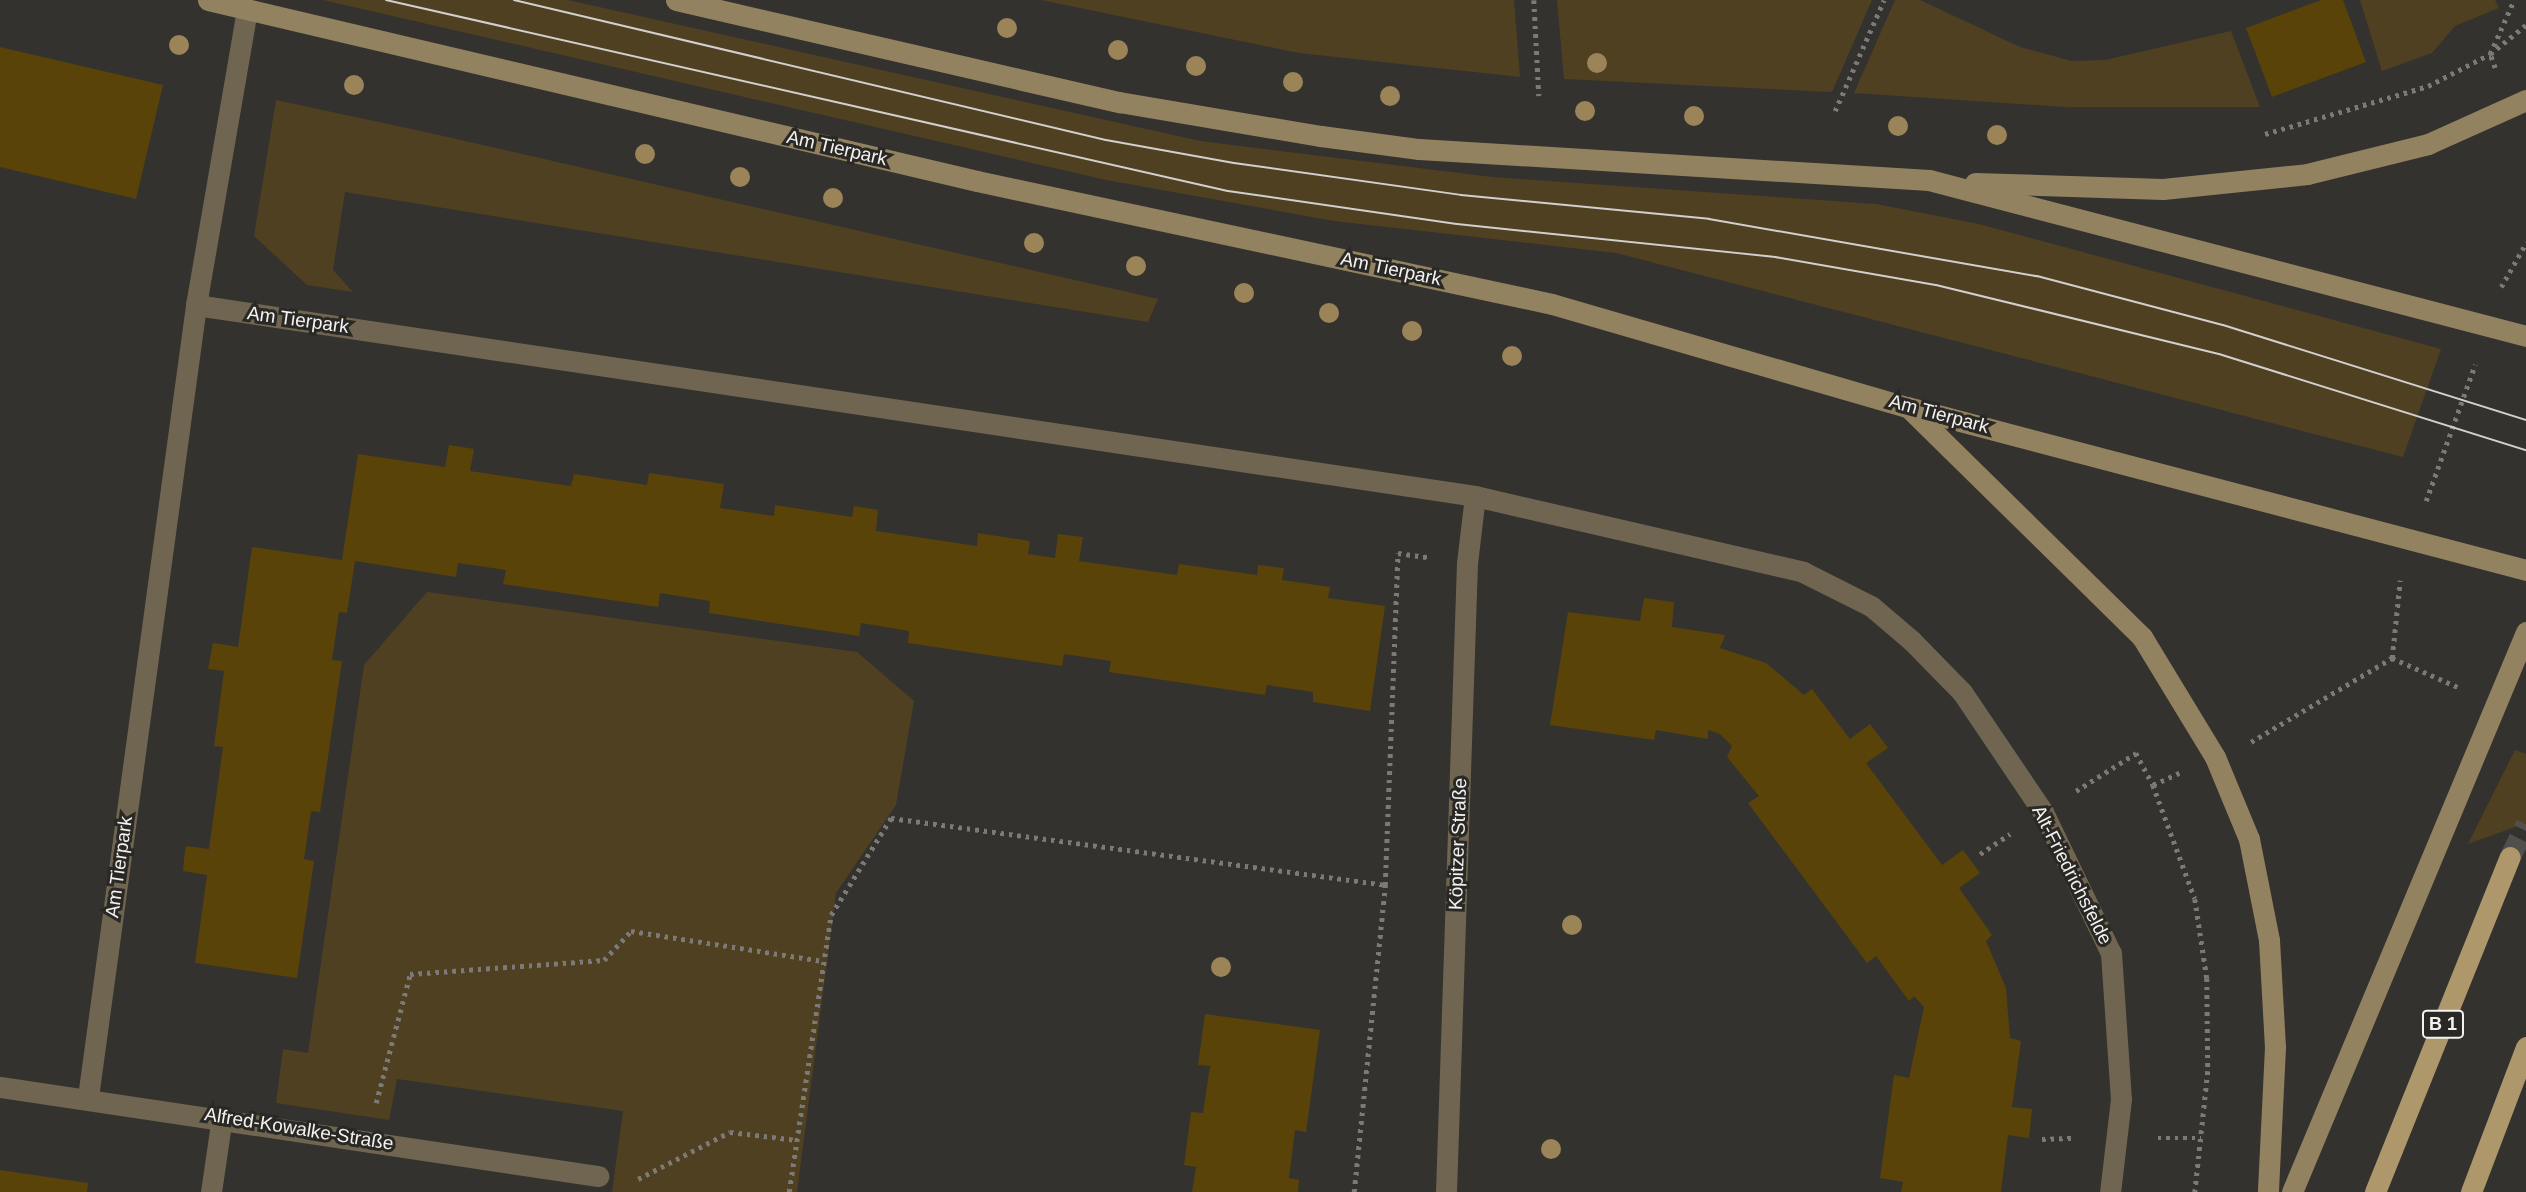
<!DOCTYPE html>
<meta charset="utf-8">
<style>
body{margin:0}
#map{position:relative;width:2526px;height:1192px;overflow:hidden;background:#33322f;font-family:Arial,sans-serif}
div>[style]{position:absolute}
.green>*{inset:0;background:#4f4021}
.building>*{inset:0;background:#5a4309}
.primary-tunnel>*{height:21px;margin-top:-10.5px;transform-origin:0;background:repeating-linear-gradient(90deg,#504f4c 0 21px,transparent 0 31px)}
.path>*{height:4.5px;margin-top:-2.25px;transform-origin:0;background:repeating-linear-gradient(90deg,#7b7a77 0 3.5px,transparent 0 8.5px)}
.lane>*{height:21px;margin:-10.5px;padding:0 10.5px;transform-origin:10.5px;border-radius:10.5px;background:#706550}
.street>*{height:21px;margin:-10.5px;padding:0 10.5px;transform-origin:10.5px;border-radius:10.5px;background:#706550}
.secondary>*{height:21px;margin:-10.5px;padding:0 10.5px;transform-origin:10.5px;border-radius:10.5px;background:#938260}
.primary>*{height:21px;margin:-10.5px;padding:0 10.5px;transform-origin:10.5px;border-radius:10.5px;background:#ad976b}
.tram>*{height:2px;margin:-1px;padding:0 1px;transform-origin:1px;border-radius:1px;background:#d1d0ce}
.trees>*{width:20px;height:20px;margin:-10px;border-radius:50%;background:#9a8458}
span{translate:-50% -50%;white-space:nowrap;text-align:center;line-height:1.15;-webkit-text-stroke:6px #292825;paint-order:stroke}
.shield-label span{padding:2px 5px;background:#292825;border:2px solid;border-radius:5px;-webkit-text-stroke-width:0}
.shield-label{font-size:18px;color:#f3f2f0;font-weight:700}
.street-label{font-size:19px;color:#f3f2f0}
</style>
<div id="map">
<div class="green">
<i style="clip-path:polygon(323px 0,568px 0,1200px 141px,1492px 177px,1876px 204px,1979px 224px,2441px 349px,2403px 457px,1616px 253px,1334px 221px,1106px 180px)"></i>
<i style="clip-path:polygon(1041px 0,1514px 0,1520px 77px,1299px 53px)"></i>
<i style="clip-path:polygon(1557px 0,1872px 0,1832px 92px,1564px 79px)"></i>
<i style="clip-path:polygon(1895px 0,1920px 0,2020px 47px,2072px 61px,2105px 60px,2231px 31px,2260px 107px,2065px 107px,1854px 93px)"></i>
<i style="clip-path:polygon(2360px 0,2495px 0,2499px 8px,2455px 26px,2432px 53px,2382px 71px)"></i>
<i style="clip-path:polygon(276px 100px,430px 133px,1158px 299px,1148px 322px,345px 192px,333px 270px,353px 292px,307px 285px,254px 236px)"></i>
<i style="clip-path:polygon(427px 592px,857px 652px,914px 701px,896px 805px,836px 893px,797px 1192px,612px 1192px,623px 1111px,397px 1079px,389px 1120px,276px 1103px,283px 1049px,308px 1053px,364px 665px)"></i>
<i style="clip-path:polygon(2515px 750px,2526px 754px,2526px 823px,2468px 844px)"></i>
</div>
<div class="building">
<i style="clip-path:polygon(2321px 0,2343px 0,2366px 62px,2272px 97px,2246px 28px)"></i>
<i style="clip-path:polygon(0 47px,163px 85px,136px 199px,0 167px)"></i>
<i style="clip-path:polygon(449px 445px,474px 449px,470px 471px,571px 486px,574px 474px,647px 485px,649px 473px,724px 484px,720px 508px,774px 516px,775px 505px,852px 517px,854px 506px,878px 510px,876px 531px,977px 546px,978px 533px,1030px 541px,1028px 554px,1055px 558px,1058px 534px,1083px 537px,1079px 561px,1177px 575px,1179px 564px,1257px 575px,1258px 565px,1284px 568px,1282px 580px,1330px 587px,1328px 598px,1385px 606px,1370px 711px,1313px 702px,1313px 692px,1267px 685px,1265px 695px,1109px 672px,1111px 661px,1064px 654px,1062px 666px,908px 643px,909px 631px,861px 623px,859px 636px,709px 613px,710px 601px,660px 593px,658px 607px,503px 584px,506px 570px,458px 563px,456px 577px,355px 561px,347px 613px,339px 612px,332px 660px,342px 661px,320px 812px,311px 811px,304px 859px,314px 861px,297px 978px,195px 963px,207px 875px,183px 871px,184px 859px,186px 846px,209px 849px,223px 747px,214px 746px,224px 671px,208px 669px,213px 643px,238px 647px,252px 547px,342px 560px,358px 454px,445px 467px)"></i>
<i style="clip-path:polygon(1644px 598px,1674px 602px,1672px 627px,1725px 635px,1720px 648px,1766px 663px,1804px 695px,1812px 689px,1850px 739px,1870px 724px,1888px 748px,1866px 763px,1942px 865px,1963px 850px,1980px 873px,1959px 888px,1992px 935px,1986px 941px,2006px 988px,2010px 1038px,2021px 1041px,2012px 1107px,2032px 1109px,2029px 1138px,2008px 1135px,2001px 1192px,1901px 1192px,1903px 1182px,1880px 1178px,1894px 1075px,1909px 1078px,1924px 1007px,1914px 996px,1909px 1001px,1876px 956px,1867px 963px,1748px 803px,1759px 796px,1727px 757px,1732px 746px,1720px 734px,1708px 730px,1708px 739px,1656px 730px,1654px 740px,1550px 725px,1568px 612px,1640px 621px)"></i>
<i style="clip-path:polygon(1205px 1014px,1320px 1030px,1306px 1132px,1295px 1130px,1289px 1178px,1299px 1180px,1298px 1192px,1192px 1192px,1196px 1167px,1184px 1165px,1191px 1112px,1203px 1113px,1210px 1066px,1198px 1065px)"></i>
<i style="clip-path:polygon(0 1170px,88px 1183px,87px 1192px,0 1192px)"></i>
</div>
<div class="primary-tunnel">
<i style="left:2510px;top:857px;width:37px;rotate:-64deg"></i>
</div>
<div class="path">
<i style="left:1534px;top:0;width:96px;rotate:87deg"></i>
<i style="left:2495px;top:68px;width:15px;rotate:-110deg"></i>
<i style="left:2490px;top:54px;width:59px;rotate:-66deg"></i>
<i style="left:1835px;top:111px;width:121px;rotate:-66.2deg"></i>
<i style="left:2265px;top:134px;width:170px;rotate:-16.4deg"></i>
<i style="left:2428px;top:86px;width:70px;rotate:-27.3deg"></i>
<i style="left:2490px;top:54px;width:46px;rotate:-38.9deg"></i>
<i style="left:2501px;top:287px;width:51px;rotate:-60.4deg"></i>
<i style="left:2426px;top:501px;width:145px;rotate:-70.2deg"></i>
<i style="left:2392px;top:658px;width:78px;rotate:-84.1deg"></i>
<i style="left:2392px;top:658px;width:72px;rotate:23.7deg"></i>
<i style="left:2251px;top:742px;width:164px;rotate:-30.8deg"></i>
<i style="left:2153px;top:785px;width:121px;rotate:69.8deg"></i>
<i style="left:2195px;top:899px;width:80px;rotate:81.4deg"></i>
<i style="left:2207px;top:978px;width:93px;rotate:89.4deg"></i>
<i style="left:2208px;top:1071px;width:122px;rotate:96.1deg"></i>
<i style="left:2076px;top:791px;width:71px;rotate:-32.3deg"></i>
<i style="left:2136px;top:753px;width:36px;rotate:62deg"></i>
<i style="left:2153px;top:785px;width:29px;rotate:-25deg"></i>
<i style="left:1980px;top:854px;width:36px;rotate:-34deg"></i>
<i style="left:376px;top:1103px;width:133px;rotate:-75.2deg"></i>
<i style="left:410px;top:974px;width:195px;rotate:-4.1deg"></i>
<i style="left:604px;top:960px;width:40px;rotate:-47deg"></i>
<i style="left:631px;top:931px;width:194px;rotate:8.9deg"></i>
<i style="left:2158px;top:1138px;width:43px"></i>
<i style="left:2042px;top:1139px;width:34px;rotate:-2deg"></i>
<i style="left:638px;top:1179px;width:103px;rotate:-27.1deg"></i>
<i style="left:730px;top:1132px;width:67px;rotate:6.8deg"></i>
<i style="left:789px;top:1192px;width:280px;rotate:-81.4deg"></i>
<i style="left:831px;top:915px;width:114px;rotate:-58.3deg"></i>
<i style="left:891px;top:818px;width:499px;rotate:7.7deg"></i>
<i style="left:1354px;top:1192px;width:309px;rotate:-84.2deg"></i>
<i style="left:1385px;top:885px;width:332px;rotate:-87.8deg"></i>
<i style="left:1398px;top:553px;width:30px;rotate:8deg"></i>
</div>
<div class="lane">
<i style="left:211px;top:1192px;width:76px;rotate:-81.7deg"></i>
</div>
<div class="street">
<i style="left:196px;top:305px;width:1293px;rotate:8.49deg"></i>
<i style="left:1475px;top:496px;width:337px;rotate:13deg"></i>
<i style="left:1803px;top:572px;width:76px;rotate:26.6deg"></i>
<i style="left:1871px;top:606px;width:54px;rotate:40.5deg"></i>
<i style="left:1912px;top:641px;width:71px;rotate:45.6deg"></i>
<i style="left:1962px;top:692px;width:145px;rotate:56deg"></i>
<i style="left:2043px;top:812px;width:157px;rotate:64.3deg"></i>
<i style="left:2111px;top:953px;width:146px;rotate:86.1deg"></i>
<i style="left:2121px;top:1099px;width:94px;rotate:96.7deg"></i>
<i style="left:0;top:1087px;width:605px;rotate:8.47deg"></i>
<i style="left:88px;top:1097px;width:799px;rotate:-82.23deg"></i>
<i style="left:196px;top:305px;width:300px;rotate:-80.2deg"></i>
<i style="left:1446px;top:1192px;width:629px;rotate:-88.09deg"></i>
<i style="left:1467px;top:563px;width:67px;rotate:-83.2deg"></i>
</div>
<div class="secondary">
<i style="left:208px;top:0;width:790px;rotate:13.24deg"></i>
<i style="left:977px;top:181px;width:588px;rotate:12.07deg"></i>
<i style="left:1552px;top:304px;width:370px;rotate:16.2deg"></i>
<i style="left:1907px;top:407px;width:640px;rotate:14.75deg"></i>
<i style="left:676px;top:0;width:455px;rotate:13deg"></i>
<i style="left:1119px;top:102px;width:205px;rotate:9.6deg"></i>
<i style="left:1321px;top:136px;width:99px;rotate:7.6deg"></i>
<i style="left:1419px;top:149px;width:511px;rotate:3.48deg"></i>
<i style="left:1929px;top:180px;width:617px;rotate:14.64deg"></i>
<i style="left:1975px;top:183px;width:188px;rotate:1.8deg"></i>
<i style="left:2163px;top:189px;width:145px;rotate:-5.9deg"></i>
<i style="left:2307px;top:174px;width:125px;rotate:-13.9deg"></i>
<i style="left:2428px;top:144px;width:107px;rotate:-24.2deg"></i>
<i style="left:1909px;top:408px;width:327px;rotate:44.5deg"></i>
<i style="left:2142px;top:637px;width:140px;rotate:58.7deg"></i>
<i style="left:2215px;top:757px;width:89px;rotate:67.5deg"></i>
<i style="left:2249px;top:839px;width:103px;rotate:78.8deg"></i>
<i style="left:2269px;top:940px;width:107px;rotate:86.8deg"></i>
<i style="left:2275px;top:1047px;width:145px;rotate:92.8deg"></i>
<i style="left:2292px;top:1192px;width:607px;rotate:-67.32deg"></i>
</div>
<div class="primary">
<i style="left:2375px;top:1192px;width:361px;rotate:-68.1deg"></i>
<i style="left:2471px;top:1192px;width:155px;rotate:-69.2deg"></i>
</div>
<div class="tram">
<i style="left:386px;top:0;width:863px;rotate:12.78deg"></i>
<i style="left:1228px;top:191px;width:231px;rotate:8.2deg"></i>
<i style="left:1457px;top:224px;width:320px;rotate:5.9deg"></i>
<i style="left:1775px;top:257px;width:163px;rotate:9.9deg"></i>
<i style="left:1936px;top:285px;width:291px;rotate:13.7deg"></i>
<i style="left:2219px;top:354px;width:322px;rotate:17.4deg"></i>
<i style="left:514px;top:0;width:608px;rotate:13.31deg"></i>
<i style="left:1106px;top:140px;width:130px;rotate:10.2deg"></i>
<i style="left:1234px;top:163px;width:229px;rotate:8deg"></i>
<i style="left:1461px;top:195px;width:249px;rotate:5.5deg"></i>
<i style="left:1709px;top:219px;width:333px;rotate:9.9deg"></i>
<i style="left:2037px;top:276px;width:192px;rotate:14.8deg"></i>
<i style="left:2223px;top:325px;width:318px;rotate:17.4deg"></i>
</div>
<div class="trees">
<i style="left:1007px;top:28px"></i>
<i style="left:179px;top:45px"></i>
<i style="left:1118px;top:50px"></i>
<i style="left:1597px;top:63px"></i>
<i style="left:1196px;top:66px"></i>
<i style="left:1293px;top:82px"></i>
<i style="left:354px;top:85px"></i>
<i style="left:1390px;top:96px"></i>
<i style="left:1585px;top:111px"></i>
<i style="left:1694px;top:116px"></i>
<i style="left:1898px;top:126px"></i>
<i style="left:1997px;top:135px"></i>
<i style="left:645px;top:154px"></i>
<i style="left:740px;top:177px"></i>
<i style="left:833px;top:198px"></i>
<i style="left:1034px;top:243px"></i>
<i style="left:1136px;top:266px"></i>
<i style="left:1244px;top:293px"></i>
<i style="left:1329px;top:313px"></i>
<i style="left:1412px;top:331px"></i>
<i style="left:1512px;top:356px"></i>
<i style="left:1572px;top:925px"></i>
<i style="left:1221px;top:967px"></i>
<i style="left:1551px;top:1149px"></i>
</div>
<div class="shield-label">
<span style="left:2443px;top:1024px">B 1</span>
</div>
<div class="street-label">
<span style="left:837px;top:148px;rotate:13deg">Am Tierpark</span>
<span style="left:1391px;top:269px;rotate:12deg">Am Tierpark</span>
<span style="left:298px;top:320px;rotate:8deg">Am Tierpark</span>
<span style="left:1939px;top:414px;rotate:15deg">Am Tierpark</span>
<span style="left:1458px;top:844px;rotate:-88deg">Köpitzer Straße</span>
<span style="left:119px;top:867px;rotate:-82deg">Am Tierpark</span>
<span style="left:2072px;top:875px;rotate:63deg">Alt-Friedrichsfelde</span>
<span style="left:299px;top:1129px;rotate:9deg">Alfred-Kowalke-Straße</span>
</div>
</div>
